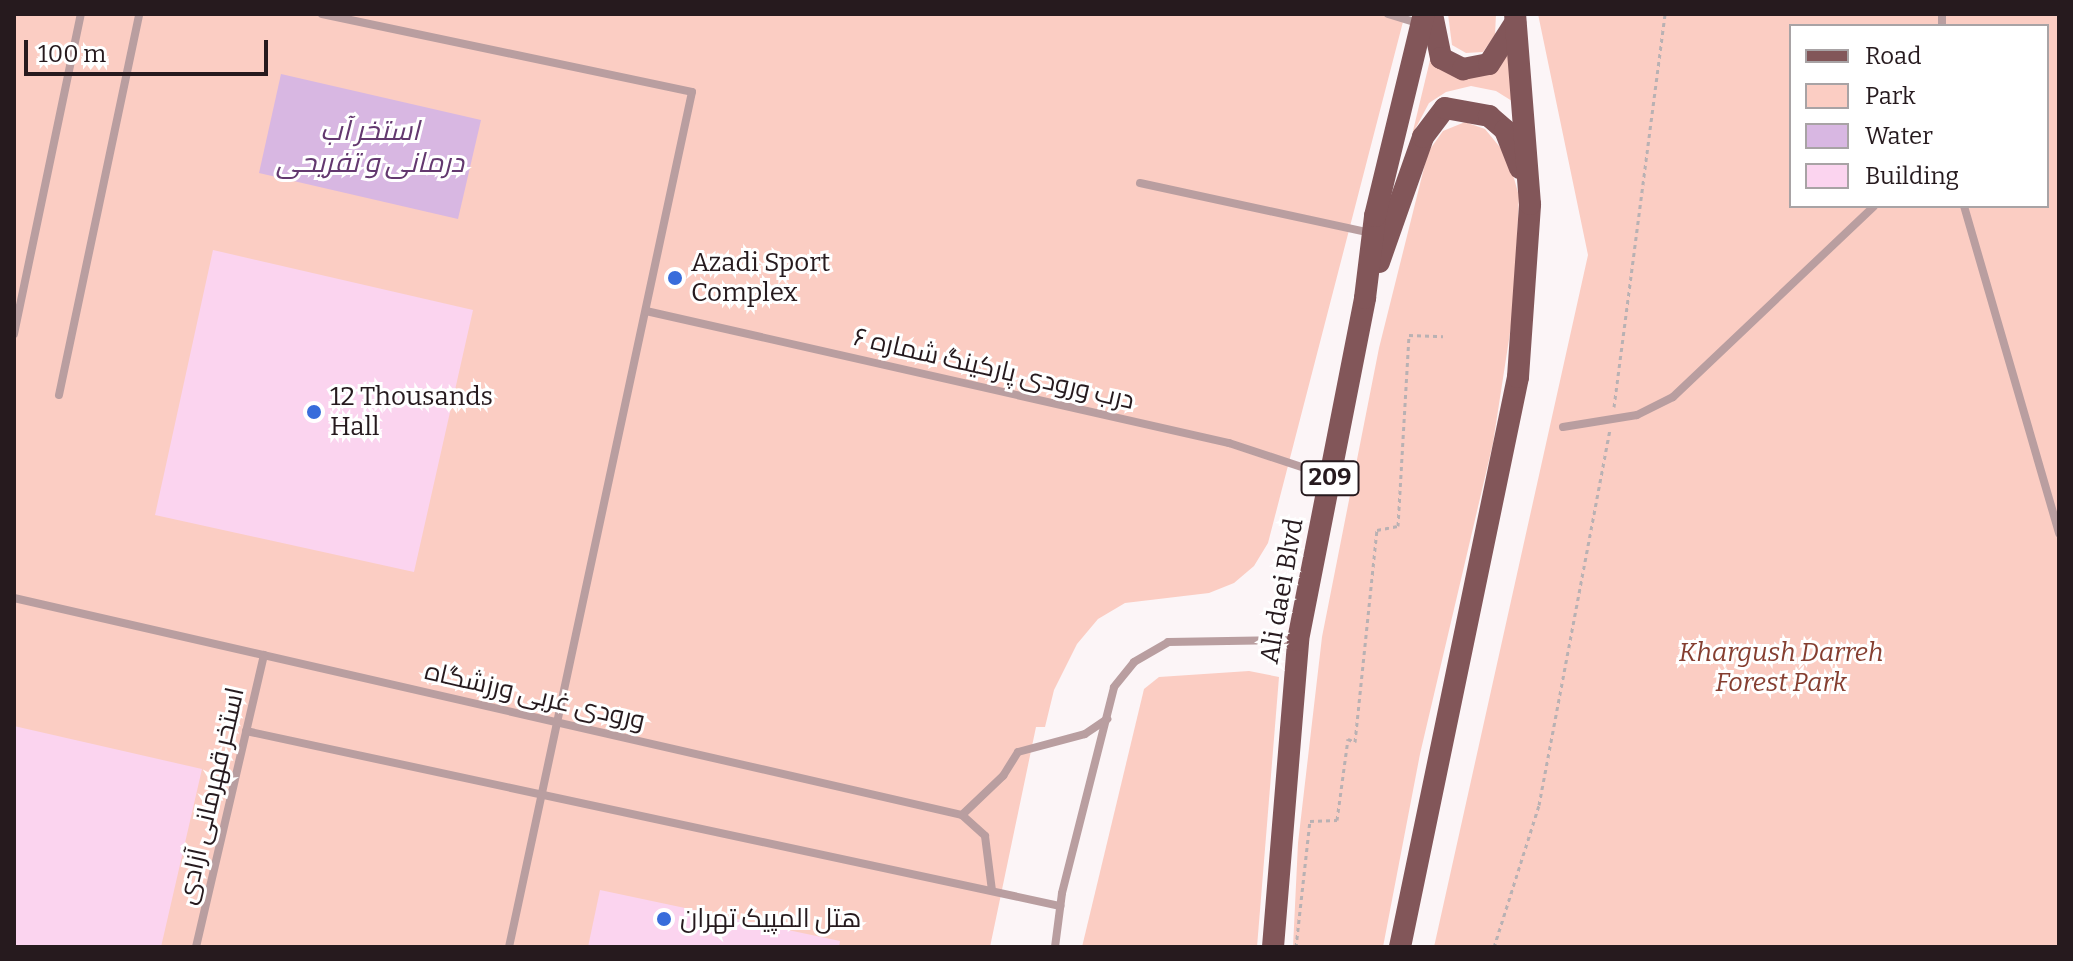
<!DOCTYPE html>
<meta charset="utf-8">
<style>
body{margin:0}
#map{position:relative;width:2073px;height:961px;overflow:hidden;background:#fcf5f7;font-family:Bitter,Cairo,serif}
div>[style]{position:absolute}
.green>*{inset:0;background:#fbcdc3}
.water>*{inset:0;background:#d8b7e2}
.building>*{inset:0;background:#fbd4ef}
.path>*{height:3px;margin-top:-1.5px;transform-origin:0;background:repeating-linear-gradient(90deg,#b9b1b3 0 4px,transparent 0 8px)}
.service>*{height:8px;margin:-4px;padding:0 4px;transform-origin:4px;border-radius:4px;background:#b99ea0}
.primary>*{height:22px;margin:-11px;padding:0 11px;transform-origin:11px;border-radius:11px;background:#825659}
.dots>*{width:22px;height:22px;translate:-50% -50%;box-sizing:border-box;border:4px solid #fff;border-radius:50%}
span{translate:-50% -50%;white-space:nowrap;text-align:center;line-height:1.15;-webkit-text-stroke:6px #fff;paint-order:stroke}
.shield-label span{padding:2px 6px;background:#fff;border:2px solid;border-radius:6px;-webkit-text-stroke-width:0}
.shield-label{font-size:24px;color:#261a1e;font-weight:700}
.poi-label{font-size:26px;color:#261a1e}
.left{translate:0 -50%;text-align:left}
.street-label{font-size:26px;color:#261a1e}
.park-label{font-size:26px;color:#853e30;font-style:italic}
.water-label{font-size:28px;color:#63386f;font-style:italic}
.frame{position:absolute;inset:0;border:16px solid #261a1e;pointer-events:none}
.legend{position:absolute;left:1789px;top:24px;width:260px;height:184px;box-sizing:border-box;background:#fff;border:2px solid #a8a3a5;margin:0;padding:10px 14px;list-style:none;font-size:24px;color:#261a1e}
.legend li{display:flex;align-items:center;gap:16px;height:40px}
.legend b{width:40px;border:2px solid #a8a3a5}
.scale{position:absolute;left:24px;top:40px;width:244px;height:36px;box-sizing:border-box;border:4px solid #261a1e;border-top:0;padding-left:10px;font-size:24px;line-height:28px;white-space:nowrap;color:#261a1e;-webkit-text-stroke:6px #fff;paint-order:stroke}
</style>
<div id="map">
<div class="green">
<i style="clip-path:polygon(14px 14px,1405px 14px,1268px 543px,1254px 566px,1234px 583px,1209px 593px,1125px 603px,1098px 619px,1077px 644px,1054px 690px,1045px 727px,1036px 727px,990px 947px,14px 947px)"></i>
<i style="clip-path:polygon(1448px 14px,1496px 14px,1495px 35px,1483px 52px,1466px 53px,1452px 45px)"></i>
<i style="clip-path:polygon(evenodd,1538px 14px,2059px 14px,2059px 947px,1434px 947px,1588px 255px,1538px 14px,1791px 26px,2047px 26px,2047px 206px,1791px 206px,1791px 26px)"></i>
<i style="clip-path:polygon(1509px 51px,1520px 106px,1496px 91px,1471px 86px,1446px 92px,1429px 103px,1412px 135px,1431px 56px,1439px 66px)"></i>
<i style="clip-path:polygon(1465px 122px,1485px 129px,1508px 157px,1519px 196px,1514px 307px,1493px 443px,1420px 754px,1383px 947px,1293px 947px,1298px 843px,1322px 637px,1379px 348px,1428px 152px,1443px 131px)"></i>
<i style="clip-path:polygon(1249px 671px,1279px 677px,1257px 947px,1082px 947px,1144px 689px,1159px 677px)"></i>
</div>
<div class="water">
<i style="clip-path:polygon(281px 74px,481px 120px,458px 219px,259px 173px)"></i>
</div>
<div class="building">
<i style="clip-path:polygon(213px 250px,473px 310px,414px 572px,155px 515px)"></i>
<i style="clip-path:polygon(14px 726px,202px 769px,161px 947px,14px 947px)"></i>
<i style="clip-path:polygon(600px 890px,840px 941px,839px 947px,588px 947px)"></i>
</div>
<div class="path">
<i style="left:1614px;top:407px;width:396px;rotate:-82.6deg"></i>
<i style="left:1296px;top:947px;width:127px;rotate:-83.7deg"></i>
<i style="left:1310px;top:821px;width:27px;rotate:-2deg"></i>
<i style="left:1337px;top:820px;width:82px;rotate:-82.3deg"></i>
<i style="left:1348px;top:739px;width:8px;rotate:23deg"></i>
<i style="left:1355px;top:742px;width:213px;rotate:-84.1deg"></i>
<i style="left:1377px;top:530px;width:21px;rotate:-11deg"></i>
<i style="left:1398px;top:526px;width:191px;rotate:-86.7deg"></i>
<i style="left:1409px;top:335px;width:34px;rotate:2deg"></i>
<i style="left:1494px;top:947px;width:149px;rotate:-72.4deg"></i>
<i style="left:1539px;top:805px;width:382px;rotate:-79.3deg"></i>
</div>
<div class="service">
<i style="left:322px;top:14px;width:378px;rotate:11.9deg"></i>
<i style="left:692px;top:92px;width:874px;rotate:102.08deg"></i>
<i style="left:1388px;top:14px;width:34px;rotate:17deg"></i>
<i style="left:1942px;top:14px;width:12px;rotate:90deg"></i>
<i style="left:1140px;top:183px;width:237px;rotate:12.2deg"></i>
<i style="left:1964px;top:206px;width:341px;rotate:73.8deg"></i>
<i style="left:646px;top:311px;width:598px;rotate:12.76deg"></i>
<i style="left:1229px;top:443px;width:105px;rotate:18.3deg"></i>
<i style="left:14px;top:334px;width:327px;rotate:-78.2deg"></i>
<i style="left:59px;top:395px;width:389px;rotate:-78.1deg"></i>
<i style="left:1563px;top:427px;width:75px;rotate:-9.2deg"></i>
<i style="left:1637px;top:415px;width:40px;rotate:-26.6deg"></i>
<i style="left:1673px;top:397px;width:277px;rotate:-43.5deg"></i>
<i style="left:14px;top:598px;width:973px;rotate:12.89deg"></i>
<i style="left:962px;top:815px;width:31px;rotate:42deg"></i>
<i style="left:985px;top:836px;width:55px;rotate:82.7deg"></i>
<i style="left:246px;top:731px;width:833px;rotate:12.13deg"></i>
<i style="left:962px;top:815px;width:57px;rotate:-43.6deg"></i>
<i style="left:1003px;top:776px;width:28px;rotate:-58deg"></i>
<i style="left:1018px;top:752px;width:69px;rotate:-15deg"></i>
<i style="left:1085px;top:734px;width:27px;rotate:-34deg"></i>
<i style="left:196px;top:947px;width:300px;rotate:-76.9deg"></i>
<i style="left:1055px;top:947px;width:54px;rotate:-82.6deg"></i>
<i style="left:1062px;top:893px;width:212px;rotate:-75.8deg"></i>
<i style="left:1114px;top:687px;width:32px;rotate:-51deg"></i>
<i style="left:1134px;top:662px;width:39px;rotate:-30deg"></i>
<i style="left:1168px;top:642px;width:129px;rotate:-0.9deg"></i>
</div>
<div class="primary">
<i style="left:1432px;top:14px;width:45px;rotate:78.4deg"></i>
<i style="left:1441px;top:58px;width:25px;rotate:27deg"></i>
<i style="left:1463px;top:69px;width:26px;rotate:-11deg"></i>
<i style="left:1489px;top:64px;width:49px;rotate:-57.6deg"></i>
<i style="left:1379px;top:262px;width:133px;rotate:-70.6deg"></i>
<i style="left:1423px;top:137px;width:36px;rotate:-53deg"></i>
<i style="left:1445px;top:108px;width:45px;rotate:10.3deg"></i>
<i style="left:1489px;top:116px;width:21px;rotate:41deg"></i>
<i style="left:1505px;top:130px;width:41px;rotate:68.5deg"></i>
<i style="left:1273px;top:947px;width:308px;rotate:-85.3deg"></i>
<i style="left:1298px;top:640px;width:349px;rotate:-78.9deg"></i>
<i style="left:1365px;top:298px;width:83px;rotate:-83deg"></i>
<i style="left:1375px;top:216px;width:208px;rotate:-76.4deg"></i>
<i style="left:1400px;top:947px;width:582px;rotate:-78.3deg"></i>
<i style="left:1518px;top:377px;width:173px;rotate:-86deg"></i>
<i style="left:1530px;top:204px;width:191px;rotate:-94.5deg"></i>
</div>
<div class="dots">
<i style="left:675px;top:278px;background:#386cdb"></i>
<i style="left:314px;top:412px;background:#386cdb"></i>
<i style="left:664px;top:919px;background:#386cdb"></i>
</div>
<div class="shield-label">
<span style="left:1330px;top:478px">209</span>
</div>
<div class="poi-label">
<span class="left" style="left:691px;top:278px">Azadi Sport<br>Complex</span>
<span class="left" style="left:330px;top:412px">12 Thousands<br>Hall</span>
<span class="left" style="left:680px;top:919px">هتل المپیک تهران</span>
</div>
<div class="street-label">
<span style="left:994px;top:369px;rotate:13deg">درب ورودی پارکینگ شماره ۶</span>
<span style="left:1282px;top:591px;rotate:-80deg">Ali daei Blvd</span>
<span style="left:535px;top:696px;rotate:13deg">ورودی غربی ورزشگاه</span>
<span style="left:211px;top:796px;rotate:-77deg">استخر قهرمانی آزادی</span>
</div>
<div class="park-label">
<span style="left:1781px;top:668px">Khargush Darreh<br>Forest Park</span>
</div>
<div class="water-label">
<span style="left:370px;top:147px">استخر آب<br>درمانی و تفریحی</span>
</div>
<div class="frame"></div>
<ul class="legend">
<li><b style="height:10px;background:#825659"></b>Road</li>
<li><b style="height:22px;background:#fbcdc3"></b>Park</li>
<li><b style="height:22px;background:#d8b7e2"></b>Water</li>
<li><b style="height:22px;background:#fbd4ef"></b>Building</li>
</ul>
<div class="scale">100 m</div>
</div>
